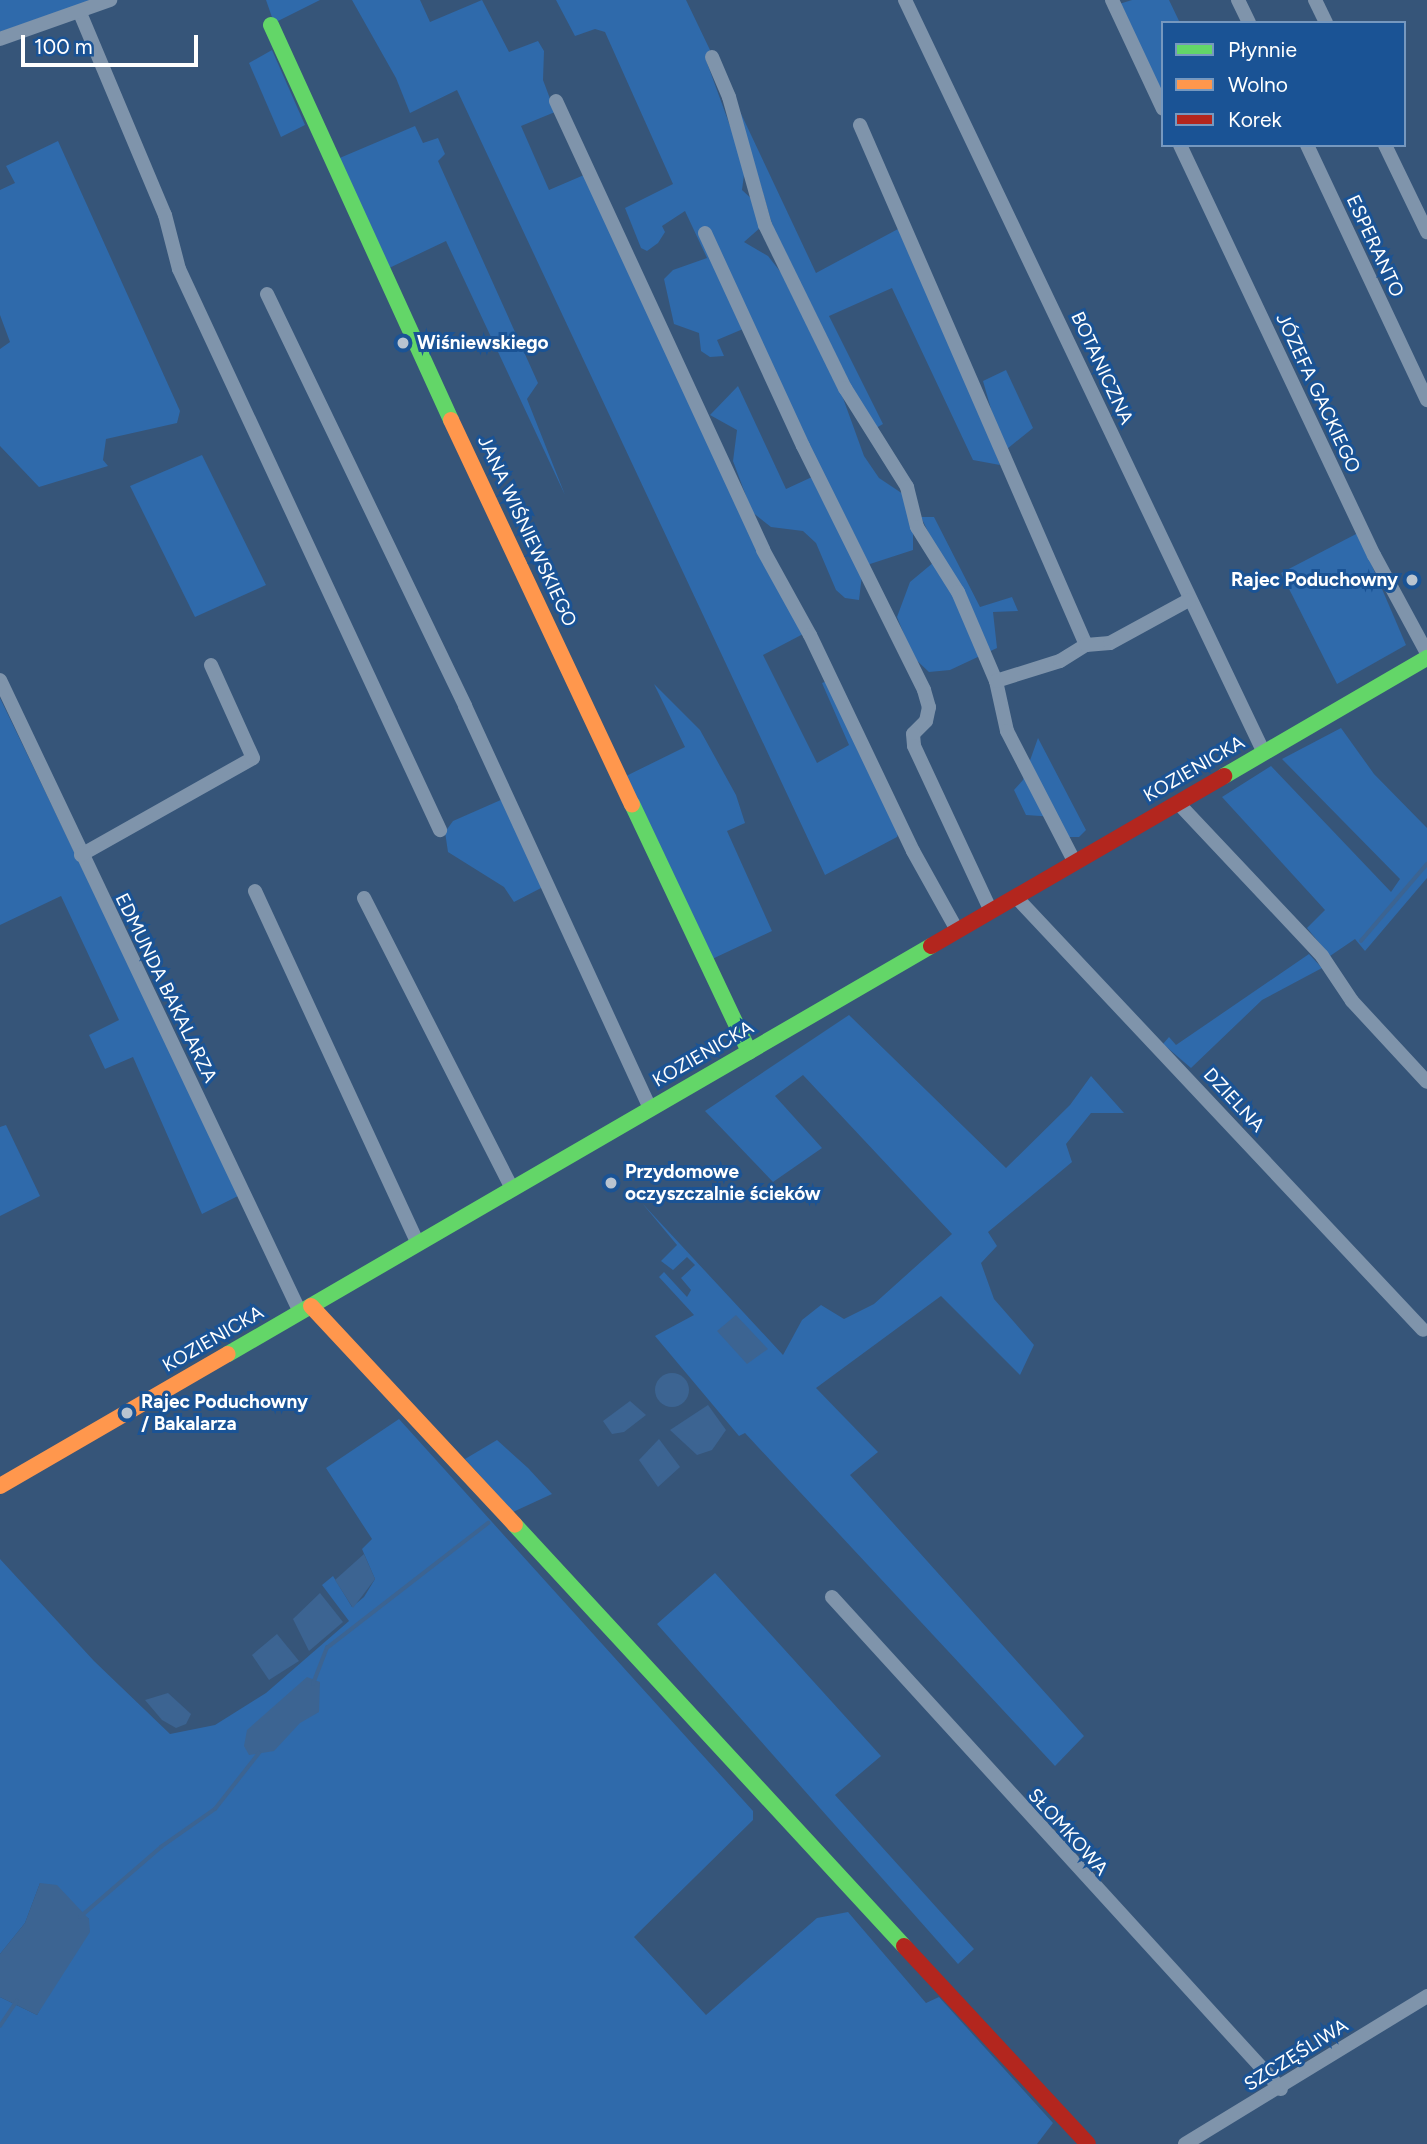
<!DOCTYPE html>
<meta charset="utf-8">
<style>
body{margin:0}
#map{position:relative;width:1427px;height:2144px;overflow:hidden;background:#365579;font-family:Figtree,sans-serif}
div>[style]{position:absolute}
.green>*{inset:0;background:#2f6aab}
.water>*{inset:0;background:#3c6492}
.round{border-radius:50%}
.stream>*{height:3.5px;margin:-1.75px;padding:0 1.75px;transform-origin:1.75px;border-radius:1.75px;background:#3c6492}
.street>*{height:14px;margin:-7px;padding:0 7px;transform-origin:7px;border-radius:7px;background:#7f94ab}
.fast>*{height:16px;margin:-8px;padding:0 8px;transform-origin:8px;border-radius:8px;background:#63d668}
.slow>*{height:16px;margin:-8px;padding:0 8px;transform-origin:8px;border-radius:8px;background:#ff974d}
.jam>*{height:16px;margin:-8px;padding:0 8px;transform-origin:8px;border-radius:8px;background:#b3261e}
.dots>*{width:19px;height:19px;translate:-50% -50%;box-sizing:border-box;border:4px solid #1a5395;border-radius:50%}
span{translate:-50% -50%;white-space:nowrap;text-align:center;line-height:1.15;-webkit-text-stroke:6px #1a5395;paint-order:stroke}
.street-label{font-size:19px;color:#fff}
.poi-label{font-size:19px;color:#fff;font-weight:700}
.left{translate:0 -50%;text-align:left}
.right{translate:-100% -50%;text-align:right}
.legend{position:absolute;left:1161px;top:21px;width:245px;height:126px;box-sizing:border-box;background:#1a5395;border:2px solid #7698bf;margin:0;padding:9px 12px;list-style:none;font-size:21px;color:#fff}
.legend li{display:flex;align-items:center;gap:14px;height:35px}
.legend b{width:35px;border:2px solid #7698bf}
.scale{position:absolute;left:21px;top:35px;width:177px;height:32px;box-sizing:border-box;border:4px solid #fff;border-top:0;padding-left:9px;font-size:21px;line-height:24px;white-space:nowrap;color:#fff;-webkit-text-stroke:5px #1a5395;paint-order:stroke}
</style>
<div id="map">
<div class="green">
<i style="clip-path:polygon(0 0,92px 0,0 32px)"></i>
<i style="clip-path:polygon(266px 0,320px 0,274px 23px)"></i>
<i style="clip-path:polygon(352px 0,420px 0,430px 22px,482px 0,509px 52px,538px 41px,544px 51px,543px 80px,555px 112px,521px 126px,549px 190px,584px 175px,805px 633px,763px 655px,817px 763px,849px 745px,822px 683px,827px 681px,899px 831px,897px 837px,825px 875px,457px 90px,410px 113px,396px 78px)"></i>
<i style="clip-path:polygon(556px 0,686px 0,710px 50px,706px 60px,745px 167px,742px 190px,755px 202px,761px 227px,744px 242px,768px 256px,790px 284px,736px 103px,816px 273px,898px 229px,980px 411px,1000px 465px,973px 460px,892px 288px,829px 316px,883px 424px,876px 428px,835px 376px,864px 456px,879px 478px,903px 494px,913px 532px,913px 550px,870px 564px,862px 575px,859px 600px,845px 598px,836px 590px,816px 543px,803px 531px,771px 527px,752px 512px,733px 461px,737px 430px,710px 415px,738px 386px,786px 489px,812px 477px,743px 329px,717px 340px,724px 356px,710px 357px,701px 351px,699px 333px,674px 324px,664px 279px,673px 270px,707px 258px,685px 211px,662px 226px,665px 232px,658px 243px,647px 251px,641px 248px,625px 208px,673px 184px,605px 32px,595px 29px,575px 36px)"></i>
<i style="clip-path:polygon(1132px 0,1169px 0,1180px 23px,1163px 23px,1163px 98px,1119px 4px)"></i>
<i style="clip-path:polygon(272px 50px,305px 125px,281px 137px,249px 63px)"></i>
<i style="clip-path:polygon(415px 126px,423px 143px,438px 138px,445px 154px,438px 161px,538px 383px,527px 399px,565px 495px,446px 241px,387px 269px,335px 160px)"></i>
<i style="clip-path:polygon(58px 141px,180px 411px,177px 423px,106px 439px,103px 460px,108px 466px,39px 487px,0 446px,0 349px,10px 342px,0 315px,0 190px,15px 183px,6px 166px)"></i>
<i style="clip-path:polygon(1006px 370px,1033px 428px,1007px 449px,999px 437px,983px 381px)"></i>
<i style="clip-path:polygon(202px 455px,266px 585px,195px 617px,130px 486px)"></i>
<i style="clip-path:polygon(921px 517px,934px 517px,980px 607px,1012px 597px,1018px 611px,993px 612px,997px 648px,950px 670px,929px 672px,913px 657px,897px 617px,910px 582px,940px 557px)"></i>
<i style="clip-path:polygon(1358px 533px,1406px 645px,1337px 684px,1281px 573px)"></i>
<i style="clip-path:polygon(654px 684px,700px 730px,736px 795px,745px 823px,727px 831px,772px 931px,710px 960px,622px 778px,685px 747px)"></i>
<i style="clip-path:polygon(0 698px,240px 1195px,202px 1214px,133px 1057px,105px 1069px,89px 1035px,119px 1020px,61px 896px,0 925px)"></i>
<i style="clip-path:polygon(1341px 728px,1374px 774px,1427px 828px,1427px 878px,1365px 951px,1355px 939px,1330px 956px,1307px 928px,1325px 910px,1222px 797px,1271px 766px,1391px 892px,1400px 879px,1282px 759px)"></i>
<i style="clip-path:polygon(1038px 738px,1086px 830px,1079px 837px,1069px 837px,1055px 817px,1026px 815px,1014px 790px,1023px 780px)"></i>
<i style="clip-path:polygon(503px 799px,543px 887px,514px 902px,504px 887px,448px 852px,445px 832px,453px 821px)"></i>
<i style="clip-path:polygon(1309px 954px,1322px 968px,1262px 1000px,1191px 1068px,1163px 1044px,1169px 1037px,1176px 1045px)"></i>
<i style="clip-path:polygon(849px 1015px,1006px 1168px,1070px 1105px,1091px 1076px,1124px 1113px,1091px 1113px,1066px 1144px,1072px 1162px,988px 1232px,997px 1246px,981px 1263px,994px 1299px,1034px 1345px,1020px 1375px,941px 1296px,816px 1388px,878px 1452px,850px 1475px,1084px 1736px,1055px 1766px,745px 1433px,739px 1436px,655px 1336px,694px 1315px,659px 1277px,664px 1272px,687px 1297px,691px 1290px,681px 1278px,695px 1265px,687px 1257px,673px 1270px,661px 1261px,677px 1245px,642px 1203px,783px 1355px,802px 1320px,821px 1305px,844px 1319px,874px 1304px,952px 1234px,803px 1075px,775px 1096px,822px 1148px,773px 1182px,705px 1111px)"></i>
<i style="clip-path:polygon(6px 1125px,40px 1196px,0 1216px,0 1127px)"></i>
<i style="clip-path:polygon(399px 1419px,753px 1811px,753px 1820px,634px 1937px,706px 2015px,817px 1918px,848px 1912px,926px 2003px,939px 1997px,1053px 2123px,1037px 2144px,0 2144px,0 1997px,37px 2015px,89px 1919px,40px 1883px,25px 1923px,0 1954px,0 1559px,94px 1661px,170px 1734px,215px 1725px,266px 1693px,349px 1621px,322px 1585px,333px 1576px,352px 1607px,364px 1597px,375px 1579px,362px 1549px,372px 1539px,326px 1468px)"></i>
<i style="clip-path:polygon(497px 1440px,528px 1468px,552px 1494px,513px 1512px,465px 1459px)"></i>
<i style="clip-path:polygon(715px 1573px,881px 1756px,835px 1795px,974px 1949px,958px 1964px,657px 1624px)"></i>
</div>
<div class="water">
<i style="clip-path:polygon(736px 1315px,768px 1349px,747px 1364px,717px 1331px)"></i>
<i class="round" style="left:655px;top:1373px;width:34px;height:34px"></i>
<i style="clip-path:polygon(630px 1401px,646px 1415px,624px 1432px,612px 1434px,603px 1421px)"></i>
<i style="clip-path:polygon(708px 1405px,726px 1430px,712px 1450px,697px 1455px,670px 1430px)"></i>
<i style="clip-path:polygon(659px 1439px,680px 1467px,658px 1487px,639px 1460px)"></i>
<i style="clip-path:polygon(364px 1554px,375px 1579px,353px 1608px,335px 1580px)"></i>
<i style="clip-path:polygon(320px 1593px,343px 1622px,309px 1651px,293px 1619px)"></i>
<i style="clip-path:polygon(277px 1634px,299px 1661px,269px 1680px,252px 1655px)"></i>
<i style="clip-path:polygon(307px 1677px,320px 1682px,319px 1712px,300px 1723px,274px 1751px,249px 1755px,244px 1746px,247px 1730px)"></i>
<i style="clip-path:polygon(168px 1693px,191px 1714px,186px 1724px,176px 1728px,162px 1720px,145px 1700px)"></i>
<i style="clip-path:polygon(40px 1883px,57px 1885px,89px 1919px,90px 1932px,37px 2015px,0 1997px,0 1954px,25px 1923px)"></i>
</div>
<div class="stream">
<i style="left:1361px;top:941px;width:101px;rotate:-49.4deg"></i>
<i style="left:313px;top:1684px;width:39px;rotate:-69deg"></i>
<i style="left:327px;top:1648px;width:204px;rotate:-37.8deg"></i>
<i style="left:80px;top:1917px;width:107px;rotate:-40.8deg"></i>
<i style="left:161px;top:1847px;width:66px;rotate:-35.1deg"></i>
<i style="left:215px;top:1809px;width:71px;rotate:-51.8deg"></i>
<i style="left:0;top:2026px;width:30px;rotate:-56deg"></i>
</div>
<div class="street">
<i style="left:905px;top:0;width:834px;rotate:64.51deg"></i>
<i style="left:1112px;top:0;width:120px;rotate:64.9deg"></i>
<i style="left:1238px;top:0;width:25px;rotate:64deg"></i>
<i style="left:1315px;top:0;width:25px;rotate:64deg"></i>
<i style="left:80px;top:13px;width:219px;rotate:67.2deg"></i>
<i style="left:165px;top:215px;width:56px;rotate:75.5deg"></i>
<i style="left:179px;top:269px;width:619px;rotate:65.05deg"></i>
<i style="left:0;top:39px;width:117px;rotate:-19.5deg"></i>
<i style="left:712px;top:57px;width:43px;rotate:67deg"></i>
<i style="left:729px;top:97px;width:133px;rotate:74.3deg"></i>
<i style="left:765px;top:225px;width:182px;rotate:63.9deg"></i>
<i style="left:845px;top:388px;width:117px;rotate:57.9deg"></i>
<i style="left:907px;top:487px;width:41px;rotate:76deg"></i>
<i style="left:917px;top:527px;width:77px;rotate:57.8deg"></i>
<i style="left:958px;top:592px;width:97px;rotate:66.9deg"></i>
<i style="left:996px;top:681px;width:51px;rotate:77.6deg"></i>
<i style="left:1007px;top:731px;width:148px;rotate:62.7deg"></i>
<i style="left:556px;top:101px;width:494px;rotate:65.2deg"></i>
<i style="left:763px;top:550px;width:97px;rotate:61.1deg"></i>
<i style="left:810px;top:635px;width:239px;rotate:64.5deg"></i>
<i style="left:913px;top:851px;width:90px;rotate:60.9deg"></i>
<i style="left:860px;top:125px;width:567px;rotate:66.51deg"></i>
<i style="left:1180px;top:145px;width:454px;rotate:64.7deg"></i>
<i style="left:1374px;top:555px;width:111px;rotate:61.6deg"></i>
<i style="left:1307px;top:145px;width:282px;rotate:64.8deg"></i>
<i style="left:1385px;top:145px;width:97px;rotate:64.2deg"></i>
<i style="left:705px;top:233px;width:234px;rotate:65.3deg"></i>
<i style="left:803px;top:446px;width:272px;rotate:63.6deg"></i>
<i style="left:924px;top:690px;width:18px;rotate:74deg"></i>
<i style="left:929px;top:707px;width:14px;rotate:102deg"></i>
<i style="left:926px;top:721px;width:18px;rotate:135deg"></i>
<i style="left:913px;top:734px;width:12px;rotate:85deg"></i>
<i style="left:914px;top:746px;width:182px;rotate:65deg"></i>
<i style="left:267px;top:294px;width:457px;rotate:64.3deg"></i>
<i style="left:465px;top:706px;width:443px;rotate:65.3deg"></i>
<i style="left:0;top:680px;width:700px;rotate:64.61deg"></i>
<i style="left:996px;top:681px;width:67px;rotate:-17.4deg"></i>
<i style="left:1060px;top:661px;width:31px;rotate:-32deg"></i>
<i style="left:1086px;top:645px;width:24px;rotate:-5deg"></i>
<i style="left:1110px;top:643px;width:90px;rotate:-28.6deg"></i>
<i style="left:1178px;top:803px;width:210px;rotate:46.7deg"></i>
<i style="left:1322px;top:956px;width:54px;rotate:56.3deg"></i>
<i style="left:1352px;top:1001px;width:110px;rotate:47.2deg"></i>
<i style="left:81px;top:855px;width:197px;rotate:-29.4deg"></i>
<i style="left:253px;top:758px;width:102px;rotate:-114.3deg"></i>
<i style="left:255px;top:891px;width:388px;rotate:65.2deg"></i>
<i style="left:1016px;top:897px;width:594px;rotate:46.77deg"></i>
<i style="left:364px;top:898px;width:326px;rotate:63deg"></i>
<i style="left:832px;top:1597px;width:666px;rotate:47.62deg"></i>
<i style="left:1185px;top:2144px;width:284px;rotate:-31.4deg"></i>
</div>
<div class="fast">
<i style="left:271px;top:25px;width:434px;rotate:65.5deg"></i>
<i style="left:1224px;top:776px;width:235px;rotate:-30.2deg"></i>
<i style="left:632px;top:804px;width:274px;rotate:64.7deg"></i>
<i style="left:228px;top:1354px;width:813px;rotate:-30.13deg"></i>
<i style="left:515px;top:1525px;width:573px;rotate:47.26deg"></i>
</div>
<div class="slow">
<i style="left:451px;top:420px;width:425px;rotate:64.8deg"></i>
<i style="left:311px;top:1306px;width:299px;rotate:47deg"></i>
<i style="left:0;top:1486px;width:263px;rotate:-30.1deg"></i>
</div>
<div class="jam">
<i style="left:931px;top:946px;width:339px;rotate:-30.1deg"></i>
<i style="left:904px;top:1946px;width:270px;rotate:47.1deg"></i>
</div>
<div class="dots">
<i style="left:403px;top:343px;background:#b9c4d0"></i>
<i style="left:1412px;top:580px;background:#b9c4d0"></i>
<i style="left:611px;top:1183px;background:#b9c4d0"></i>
<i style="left:127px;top:1413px;background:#b9c4d0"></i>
</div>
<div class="street-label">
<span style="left:1375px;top:246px;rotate:65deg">ESPERANTO</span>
<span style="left:1102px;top:368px;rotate:65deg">BOTANICZNA</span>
<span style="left:1318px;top:393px;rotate:65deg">JÓZEFA GACKIEGO</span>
<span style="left:527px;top:531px;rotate:65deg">JANA WIŚNIEWSKIEGO</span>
<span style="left:1194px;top:769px;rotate:-30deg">KOZIENICKA</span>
<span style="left:166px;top:988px;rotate:64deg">EDMUNDA BAKALARZA</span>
<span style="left:703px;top:1054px;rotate:-30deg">KOZIENICKA</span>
<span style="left:1234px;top:1100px;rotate:47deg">DZIELNA</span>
<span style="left:213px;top:1339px;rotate:-30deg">KOZIENICKA</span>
<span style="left:1068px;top:1832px;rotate:48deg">SŁOMKOWA</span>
<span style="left:1296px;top:2055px;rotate:-32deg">SZCZĘŚLIWA</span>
</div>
<div class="poi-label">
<span class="left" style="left:417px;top:343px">Wiśniewskiego</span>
<span class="right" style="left:1398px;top:580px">Rajec Poduchowny</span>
<span class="left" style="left:625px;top:1183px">Przydomowe<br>oczyszczalnie ścieków</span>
<span class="left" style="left:141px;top:1413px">Rajec Poduchowny<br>/ Bakalarza</span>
</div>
<ul class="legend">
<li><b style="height:9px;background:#63d668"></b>Płynnie</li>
<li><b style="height:9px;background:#ff974d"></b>Wolno</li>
<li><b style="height:9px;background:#b3261e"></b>Korek</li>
</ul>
<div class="scale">100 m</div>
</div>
